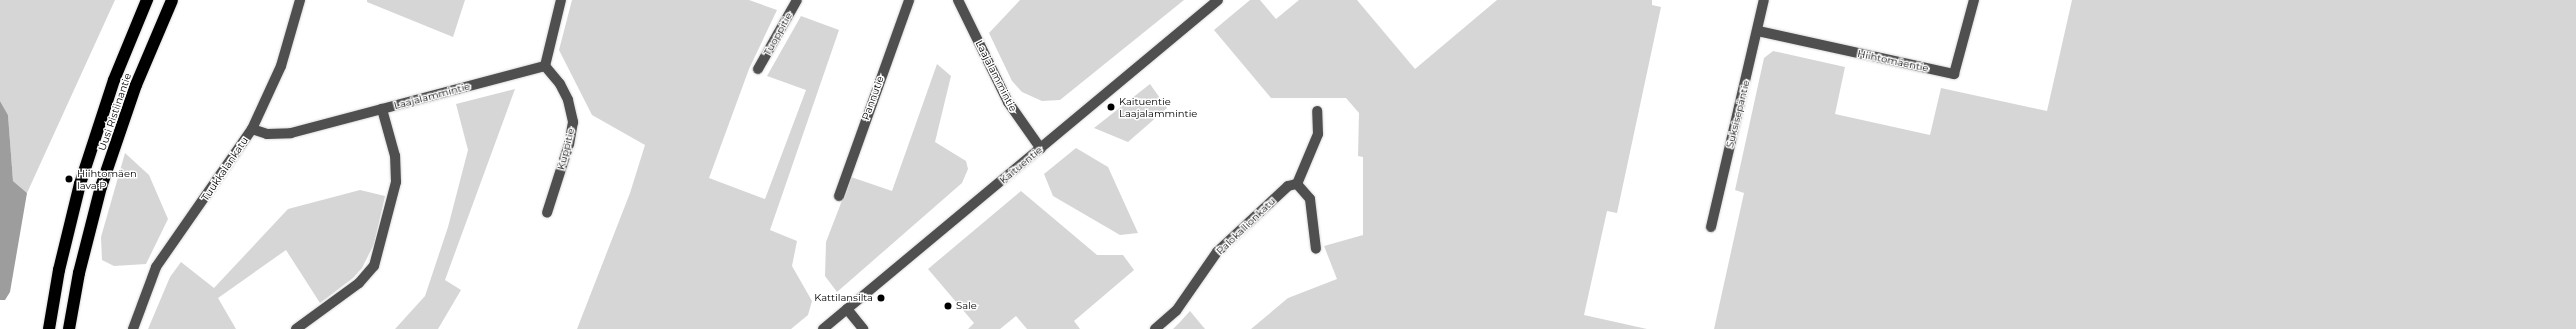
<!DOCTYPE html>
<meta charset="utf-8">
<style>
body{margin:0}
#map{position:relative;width:2576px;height:329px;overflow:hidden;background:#fff;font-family:Montserrat,sans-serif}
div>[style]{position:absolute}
.green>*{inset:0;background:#d6d6d6}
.water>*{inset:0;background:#9d9d9d}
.roads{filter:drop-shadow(0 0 1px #dbdbdb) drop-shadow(0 0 1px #dbdbdb)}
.minor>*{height:10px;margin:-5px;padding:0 5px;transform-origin:5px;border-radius:5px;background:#4f4f4f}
.highway>*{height:12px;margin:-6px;padding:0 6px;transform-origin:6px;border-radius:6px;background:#000}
.dots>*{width:11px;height:11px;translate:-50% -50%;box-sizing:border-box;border:2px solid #fff;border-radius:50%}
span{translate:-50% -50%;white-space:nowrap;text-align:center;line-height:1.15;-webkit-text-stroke:3px #fff;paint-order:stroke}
.street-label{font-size:10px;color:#000}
.poi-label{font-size:10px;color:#000}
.left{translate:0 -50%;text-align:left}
.right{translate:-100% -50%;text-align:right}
</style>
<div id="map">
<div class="green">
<i style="clip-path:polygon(0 0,115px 0,27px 193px,13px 181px,8px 115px,0 101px)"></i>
<i style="clip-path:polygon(367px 0,465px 0,453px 37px,367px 2px)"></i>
<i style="clip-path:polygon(572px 0,749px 0,777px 10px,749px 69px,709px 178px,765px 199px,806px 90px,767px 76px,801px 16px,839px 30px,770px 230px,797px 241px,792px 266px,812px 301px,808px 315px,791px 329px,577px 329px,630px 193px,645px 145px,592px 115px,559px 50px)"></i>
<i style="clip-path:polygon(1020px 0,1184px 0,1060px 100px,1042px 101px,1022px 92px,1012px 81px,989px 33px)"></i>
<i style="clip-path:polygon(1250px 0,1260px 0,1276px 19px,1299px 0,1357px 0,1415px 69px,1497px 0,1652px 0,1652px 5px,1661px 7px,1617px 213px,1607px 211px,1584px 315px,1647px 329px,1251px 329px,1288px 298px,1337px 279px,1324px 246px,1363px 235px,1363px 157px,1358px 156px,1359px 113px,1346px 98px,1271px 98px,1214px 30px)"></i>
<i style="clip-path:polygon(2072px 0,2576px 0,2576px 329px,1714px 329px,1744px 193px,1735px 190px,1764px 58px,1773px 51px,1845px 67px,1835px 114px,1930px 135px,1941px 88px,2047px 111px)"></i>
<i style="clip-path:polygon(937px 64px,951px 76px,935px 142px,966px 161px,968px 169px,962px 183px,837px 292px,825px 276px,826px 242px,851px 177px,892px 191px)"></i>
<i style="clip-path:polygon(1150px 84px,1167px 108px,1128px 142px,1094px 128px)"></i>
<i style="clip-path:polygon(515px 89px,445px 280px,461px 290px,438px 329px,395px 329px,425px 296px,448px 227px,468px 150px,456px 104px)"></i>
<i style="clip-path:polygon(1076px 148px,1108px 167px,1138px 233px,1120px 235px,1053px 196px,1044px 174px)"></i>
<i style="clip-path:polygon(125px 153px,149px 175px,168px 219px,146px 264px,114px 266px,102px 260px,101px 237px)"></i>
<i style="clip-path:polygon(360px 190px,385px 196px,374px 244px,362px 268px,353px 278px,320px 303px,286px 250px,218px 298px,236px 329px,148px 329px,170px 277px,181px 262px,214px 288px,288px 209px)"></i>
<i style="clip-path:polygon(1021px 191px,1097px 255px,1123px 255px,1134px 270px,1074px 321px,1080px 329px,1027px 329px,1016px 316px,1000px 329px,968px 329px,974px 323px,928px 269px)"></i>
<i style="clip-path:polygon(1190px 311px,1205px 329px,1173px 329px,1180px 322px)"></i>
</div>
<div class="water">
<i style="clip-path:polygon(0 101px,8px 115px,13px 181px,27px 193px,10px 292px,5px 300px,0 300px)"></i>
</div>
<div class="roads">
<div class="minor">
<i style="left:958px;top:0;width:114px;rotate:63.9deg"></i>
<i style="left:1008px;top:102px;width:57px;rotate:54.9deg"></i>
<i style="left:1758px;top:31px;width:201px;rotate:12.4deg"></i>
<i style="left:1954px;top:74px;width:77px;rotate:-74.9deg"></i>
<i style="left:545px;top:66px;width:23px;rotate:50deg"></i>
<i style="left:560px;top:84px;width:18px;rotate:63deg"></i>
<i style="left:568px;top:100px;width:23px;rotate:77deg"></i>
<i style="left:573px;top:122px;width:22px;rotate:100deg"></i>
<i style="left:569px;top:144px;width:72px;rotate:107.7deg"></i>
<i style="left:545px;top:66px;width:68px;rotate:-76.4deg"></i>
<i style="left:758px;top:69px;width:79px;rotate:-60.5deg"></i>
<i style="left:252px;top:129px;width:16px;rotate:18deg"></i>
<i style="left:267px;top:134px;width:24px;rotate:-2deg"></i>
<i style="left:291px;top:133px;width:263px;rotate:-14.8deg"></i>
<i style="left:1297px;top:184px;width:54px;rotate:-67.2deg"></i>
<i style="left:1318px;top:134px;width:23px;rotate:-92deg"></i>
<i style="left:839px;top:196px;width:208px;rotate:-70.3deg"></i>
<i style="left:1711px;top:227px;width:233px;rotate:-76.9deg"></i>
<i style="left:847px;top:309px;width:26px;rotate:51deg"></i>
<i style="left:133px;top:329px;width:66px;rotate:-69.6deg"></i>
<i style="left:156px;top:267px;width:168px;rotate:-55.2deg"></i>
<i style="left:252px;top:129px;width:69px;rotate:-65.3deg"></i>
<i style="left:281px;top:66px;width:69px;rotate:-73.9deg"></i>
<i style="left:296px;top:329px;width:78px;rotate:-36.1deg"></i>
<i style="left:359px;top:283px;width:23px;rotate:-49deg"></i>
<i style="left:374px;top:266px;width:87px;rotate:-75.3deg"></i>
<i style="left:396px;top:182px;width:26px;rotate:-92deg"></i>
<i style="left:395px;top:156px;width:49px;rotate:-105.5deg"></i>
<i style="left:823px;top:329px;width:514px;rotate:-39.79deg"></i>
<i style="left:1155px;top:329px;width:28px;rotate:-41deg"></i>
<i style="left:1176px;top:311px;width:72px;rotate:-55.2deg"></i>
<i style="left:1217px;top:252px;width:97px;rotate:-42.9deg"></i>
<i style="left:1288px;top:186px;width:9px;rotate:-13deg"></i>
<i style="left:1297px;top:184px;width:20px;rotate:49deg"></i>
<i style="left:1310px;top:199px;width:50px;rotate:83.2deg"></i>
</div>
<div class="highway">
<i style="left:49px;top:329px;width:60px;rotate:-80.4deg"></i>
<i style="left:59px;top:270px;width:89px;rotate:-76.3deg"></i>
<i style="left:80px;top:184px;width:109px;rotate:-71.9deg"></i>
<i style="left:114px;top:80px;width:87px;rotate:-67.6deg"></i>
<i style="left:69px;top:329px;width:57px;rotate:-79.9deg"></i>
<i style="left:79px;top:273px;width:89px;rotate:-75.7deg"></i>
<i style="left:101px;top:187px;width:108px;rotate:-71.1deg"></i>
<i style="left:136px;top:85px;width:92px;rotate:-67deg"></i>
</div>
</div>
<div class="dots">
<i style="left:1111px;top:107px;background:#000"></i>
<i style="left:69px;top:179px;background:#000"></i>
<i style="left:881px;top:298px;background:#000"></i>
<i style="left:948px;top:306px;background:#000"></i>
</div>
<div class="street-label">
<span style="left:778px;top:34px;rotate:-61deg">Tuoppitie</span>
<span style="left:1893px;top:61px;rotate:12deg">Hiihtomäentie</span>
<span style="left:996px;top:76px;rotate:63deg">Laajalammintie</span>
<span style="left:432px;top:96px;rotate:-15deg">Laajalammintie</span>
<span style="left:873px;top:98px;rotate:-70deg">Pannutie</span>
<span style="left:115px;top:112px;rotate:-71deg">Uusi Ristiinantie</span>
<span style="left:1738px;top:114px;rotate:-76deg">Suksisepäntie</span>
<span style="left:566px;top:149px;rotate:-76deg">Kuppitie</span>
<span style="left:1021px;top:165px;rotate:-40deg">Kaituentie</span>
<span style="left:225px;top:169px;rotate:-56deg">Tuukkalankatu</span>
<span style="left:1246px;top:226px;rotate:-44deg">Palokallionkatu</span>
</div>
<div class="poi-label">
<span class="left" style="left:1119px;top:107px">Kaituentie<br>Laajalammintie</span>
<span class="left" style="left:77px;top:179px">Hiihtomäen<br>lava P</span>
<span class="right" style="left:873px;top:298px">Kattilansilta</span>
<span class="left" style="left:956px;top:306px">Sale</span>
</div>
</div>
